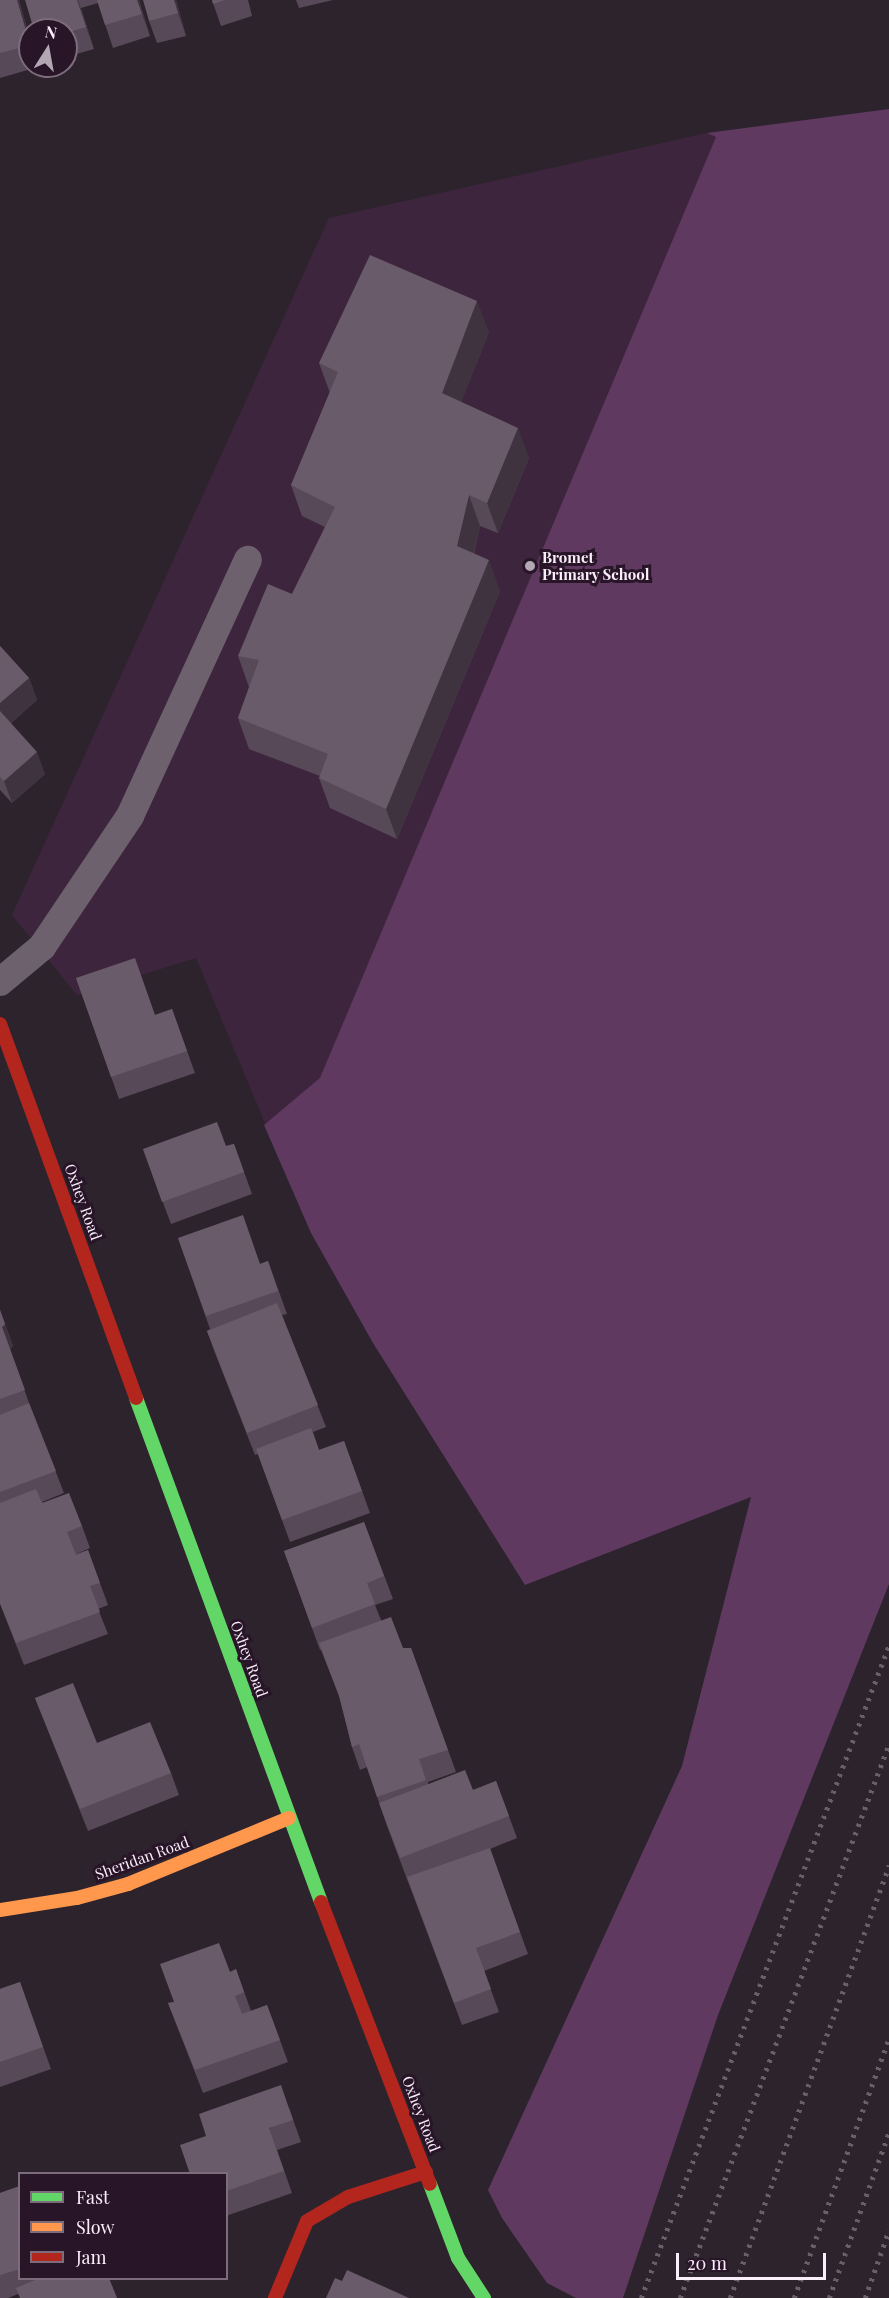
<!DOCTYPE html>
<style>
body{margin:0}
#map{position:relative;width:889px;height:2298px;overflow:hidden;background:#2d232d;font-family:"Playfair Display",serif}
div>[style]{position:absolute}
.built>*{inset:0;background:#3d263d}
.green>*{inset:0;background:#5f3960}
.lane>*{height:28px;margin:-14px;padding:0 14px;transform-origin:14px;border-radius:14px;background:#6e616e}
.fast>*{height:14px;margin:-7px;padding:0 7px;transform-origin:7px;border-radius:7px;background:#63d668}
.slow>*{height:14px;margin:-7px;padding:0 7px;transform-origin:7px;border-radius:7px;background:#ff974d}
.jam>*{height:14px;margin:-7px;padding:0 7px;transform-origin:7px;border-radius:7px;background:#b3261e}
.rail>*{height:4.5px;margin-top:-2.25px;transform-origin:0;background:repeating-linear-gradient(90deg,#695f69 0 3px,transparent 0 9px)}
.wall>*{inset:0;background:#584958}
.shaded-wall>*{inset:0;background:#403340}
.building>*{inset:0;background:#6a5b6a}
.dots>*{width:16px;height:16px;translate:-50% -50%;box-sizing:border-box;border:3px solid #281528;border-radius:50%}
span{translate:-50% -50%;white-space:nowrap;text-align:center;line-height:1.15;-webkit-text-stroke:6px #281528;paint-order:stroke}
.poi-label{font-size:15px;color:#fbeefb;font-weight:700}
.left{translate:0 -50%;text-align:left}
.street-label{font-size:15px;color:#fbeefb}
.legend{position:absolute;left:18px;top:2172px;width:210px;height:108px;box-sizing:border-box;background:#281528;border:2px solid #7c6c7c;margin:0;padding:8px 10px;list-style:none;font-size:18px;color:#fbeefb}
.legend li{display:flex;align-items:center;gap:12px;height:30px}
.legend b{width:30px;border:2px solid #7c6c7c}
.north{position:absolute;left:18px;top:18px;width:60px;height:60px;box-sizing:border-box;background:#281528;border:2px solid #7c6c7c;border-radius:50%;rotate:11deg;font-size:16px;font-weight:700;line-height:24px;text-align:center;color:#fbeefb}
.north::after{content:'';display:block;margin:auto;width:21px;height:27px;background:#b3a7b3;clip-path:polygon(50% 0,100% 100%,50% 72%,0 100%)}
.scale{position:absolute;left:676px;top:2253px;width:150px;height:27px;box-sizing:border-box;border:3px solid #fbeefb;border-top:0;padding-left:8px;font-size:18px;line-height:21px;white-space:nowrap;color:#fbeefb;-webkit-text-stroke:4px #281528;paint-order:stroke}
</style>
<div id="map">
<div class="built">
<i style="clip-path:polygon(707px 133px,889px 201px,311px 1233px,196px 958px,77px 995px,12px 915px,329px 218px)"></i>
</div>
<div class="green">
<i style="clip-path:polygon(889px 109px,889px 1584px,718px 2015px,623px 2298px,576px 2298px,547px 2283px,502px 2218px,488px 2190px,682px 1766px,751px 1497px,525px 1585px,373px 1343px,311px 1233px,264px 1125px,320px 1078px,716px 137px,707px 133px)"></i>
</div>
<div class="lane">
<i style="left:0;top:982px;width:55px;rotate:-39.8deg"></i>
<i style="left:42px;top:947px;width:158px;rotate:-56.1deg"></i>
<i style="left:130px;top:816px;width:282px;rotate:-65.3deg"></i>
</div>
<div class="fast">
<i style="left:136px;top:1398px;width:537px;rotate:69.84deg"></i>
<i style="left:430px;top:2184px;width:79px;rotate:69.3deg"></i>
<i style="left:458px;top:2258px;width:48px;rotate:57deg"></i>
</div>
<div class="slow">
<i style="left:0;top:1910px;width:78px;rotate:-8.9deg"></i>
<i style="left:77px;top:1898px;width:53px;rotate:-15.4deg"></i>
<i style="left:128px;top:1884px;width:174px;rotate:-22.3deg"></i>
</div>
<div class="jam">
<i style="left:0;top:1024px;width:398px;rotate:70deg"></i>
<i style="left:321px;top:1902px;width:302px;rotate:68.9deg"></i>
<i style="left:275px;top:2298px;width:83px;rotate:-67.4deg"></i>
<i style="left:307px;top:2221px;width:48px;rotate:-30.3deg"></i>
<i style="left:348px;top:2197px;width:82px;rotate:-17.8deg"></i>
</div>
<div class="rail">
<i style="left:641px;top:2298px;width:699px;rotate:-69.2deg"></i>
<i style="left:680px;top:2298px;width:592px;rotate:-69.33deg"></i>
<i style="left:730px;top:2298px;width:461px;rotate:-69.8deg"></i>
<i style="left:794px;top:2298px;width:277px;rotate:-69.9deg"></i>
<i style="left:829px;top:2298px;width:177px;rotate:-70.1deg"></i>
<i style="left:865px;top:2298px;width:72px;rotate:-70.6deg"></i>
</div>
<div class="wall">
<i style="clip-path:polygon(0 0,19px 0,30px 39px,30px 66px,38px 66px,38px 67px,0 78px)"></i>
<i style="clip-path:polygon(25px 0,139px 0,150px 36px,113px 48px,98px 3px,81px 8px,94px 49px,66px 57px,66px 30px)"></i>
<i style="clip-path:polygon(176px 0,186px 36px,157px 43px,149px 21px)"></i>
<i style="clip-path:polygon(212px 0,248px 0,252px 16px,221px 26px)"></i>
<i style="clip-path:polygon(296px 0,333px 0,299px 8px)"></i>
<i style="clip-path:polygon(489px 332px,461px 402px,529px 458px,498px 533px,480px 526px,474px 553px,500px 591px,397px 839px,330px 808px,319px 778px,320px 776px,249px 749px,238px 718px,249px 687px,238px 656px,292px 594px,325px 527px,302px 516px,291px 485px,330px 393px,319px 363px)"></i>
<i style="clip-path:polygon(0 646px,29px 678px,37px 700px,11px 723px,45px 774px,12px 803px,0 790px)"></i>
<i style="clip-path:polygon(76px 978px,155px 1015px,172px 1009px,195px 1073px,119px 1099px)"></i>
<i style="clip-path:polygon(234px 1144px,252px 1194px,171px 1224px,143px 1149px,226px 1146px)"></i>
<i style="clip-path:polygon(178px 1238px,260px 1264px,268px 1261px,287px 1314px,282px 1315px,326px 1427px,313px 1432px,319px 1450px,344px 1441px,370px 1513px,290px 1542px,258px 1454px,255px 1455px,215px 1353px,207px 1331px,210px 1329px)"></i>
<i style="clip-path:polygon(0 1310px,13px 1346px,10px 1349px,29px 1403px,64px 1493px,42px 1502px,82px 1526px,90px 1548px,76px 1554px,88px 1550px,108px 1605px,98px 1609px,108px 1634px,24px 1665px,0 1604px)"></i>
<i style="clip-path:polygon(364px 1522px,393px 1599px,375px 1605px,381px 1620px,403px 1648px,411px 1648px,456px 1772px,428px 1782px,428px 1784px,473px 1790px,496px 1781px,517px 1838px,490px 1849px,528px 1954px,484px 1971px,499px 2012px,462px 2025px,387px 1826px,367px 1767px,360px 1770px,352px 1747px,340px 1698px,321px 1650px,320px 1650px,284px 1551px)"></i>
<i style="clip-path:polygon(35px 1698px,97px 1743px,171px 1773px,179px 1795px,88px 1831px)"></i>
<i style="clip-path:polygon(236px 1969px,251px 2011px,267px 2005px,288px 2062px,203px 2093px,168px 2003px,174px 2002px)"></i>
<i style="clip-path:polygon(20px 1982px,51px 2069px,0 2087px,0 1989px)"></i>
<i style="clip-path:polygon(289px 2108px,301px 2142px,277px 2150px,292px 2193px,226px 2216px,226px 2174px)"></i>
<i style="clip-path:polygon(20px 2186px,20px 2278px,109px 2278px,18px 2294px,8px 2298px,0 2298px,0 2193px)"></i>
</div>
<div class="shaded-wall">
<i style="clip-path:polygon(17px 0,19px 0,30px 39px,30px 45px)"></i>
<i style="clip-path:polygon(77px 0,78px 0,94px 49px,86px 27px)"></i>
<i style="clip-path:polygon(137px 0,139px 0,150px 36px,142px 14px)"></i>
<i style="clip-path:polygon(174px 0,176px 0,186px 36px,178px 13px)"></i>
<i style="clip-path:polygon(477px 301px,489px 332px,453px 423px,442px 393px)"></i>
<i style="clip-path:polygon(518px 428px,529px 458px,498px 533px,487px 503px)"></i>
<i style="clip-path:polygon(469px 495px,480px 526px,468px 576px,457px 546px)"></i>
<i style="clip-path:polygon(489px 560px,500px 591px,397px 839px,386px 809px)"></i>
<i style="clip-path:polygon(29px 678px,37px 700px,4px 729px,0 718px,0 703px)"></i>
<i style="clip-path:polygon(37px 752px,45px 774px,12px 803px,4px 781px)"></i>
<i style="clip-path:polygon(5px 1324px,13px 1346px,10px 1349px,33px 1413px,2px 1327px)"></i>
</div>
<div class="building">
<i style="clip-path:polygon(0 0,17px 0,30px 45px,0 53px)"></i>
<i style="clip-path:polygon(25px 0,77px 0,86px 27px,66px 33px,66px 30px,34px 30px)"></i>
<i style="clip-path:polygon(97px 0,137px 0,142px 14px,105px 25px)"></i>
<i style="clip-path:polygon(143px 0,174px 0,178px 13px,149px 21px)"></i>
<i style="clip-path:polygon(212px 0,225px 0,213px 4px)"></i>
<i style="clip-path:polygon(370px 255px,477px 301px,442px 393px,518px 428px,487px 503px,469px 495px,457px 546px,489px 560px,386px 809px,319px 778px,328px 754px,238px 718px,259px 660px,238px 656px,268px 584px,292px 594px,335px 507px,291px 485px,338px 372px,319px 363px)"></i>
<i style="clip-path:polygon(0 646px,29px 678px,0 703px)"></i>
<i style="clip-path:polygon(0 711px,37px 752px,4px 781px,0 777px)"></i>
<i style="clip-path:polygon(135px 958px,155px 1015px,172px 1009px,187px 1051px,111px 1077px,76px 978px)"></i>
<i style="clip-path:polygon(217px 1122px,226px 1146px,234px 1144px,244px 1172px,162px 1202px,143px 1149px)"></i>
<i style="clip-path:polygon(243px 1215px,260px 1264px,268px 1261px,278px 1291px,206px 1316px,178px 1238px)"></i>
<i style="clip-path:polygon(277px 1303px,318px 1405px,247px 1433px,207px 1331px)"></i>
<i style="clip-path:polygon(0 1310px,5px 1324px,2px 1327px,25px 1390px,0 1399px)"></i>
<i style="clip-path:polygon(29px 1403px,56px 1471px,0 1492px,0 1415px)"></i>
<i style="clip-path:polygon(311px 1428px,319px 1450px,344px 1441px,362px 1491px,282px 1520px,256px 1449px)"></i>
<i style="clip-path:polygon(36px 1489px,42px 1503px,69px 1493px,82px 1526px,67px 1532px,76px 1555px,88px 1550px,100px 1583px,90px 1586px,100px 1612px,16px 1643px,0 1603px,0 1503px)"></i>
<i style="clip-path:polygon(364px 1522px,384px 1576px,367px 1583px,375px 1604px,312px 1628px,284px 1551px)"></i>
<i style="clip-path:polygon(391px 1617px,403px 1648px,411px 1648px,448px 1750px,419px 1759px,426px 1780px,377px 1797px,359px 1744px,352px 1747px,339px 1696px,319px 1643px)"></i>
<i style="clip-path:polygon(73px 1683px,97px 1743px,150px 1722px,171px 1773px,80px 1809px,35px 1698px)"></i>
<i style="clip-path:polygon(465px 1770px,473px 1790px,496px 1781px,509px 1816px,400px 1858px,379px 1803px)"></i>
<i style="clip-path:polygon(490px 1848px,520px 1932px,476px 1948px,491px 1989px,454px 2003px,407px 1877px)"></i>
<i style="clip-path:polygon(219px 1943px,230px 1972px,236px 1969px,244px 1992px,235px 1996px,242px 2014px,267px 2005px,280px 2040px,195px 2070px,168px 2003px,174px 2002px,160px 1964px)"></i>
<i style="clip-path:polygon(20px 1982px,43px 2047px,0 2062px,0 1989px)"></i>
<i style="clip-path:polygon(281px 2085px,293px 2120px,269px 2128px,284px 2171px,226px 2191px,226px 2174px,190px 2174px,180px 2145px,206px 2136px,199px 2114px)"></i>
<i style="clip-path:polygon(20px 2186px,20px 2269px,0 2275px,0 2193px)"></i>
<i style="clip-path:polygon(347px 2270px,409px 2298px,326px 2298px,335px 2278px,342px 2281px)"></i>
<i style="clip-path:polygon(40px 2278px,109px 2278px,117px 2298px,20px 2298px,16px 2288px)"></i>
</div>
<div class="dots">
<i style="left:530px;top:566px;background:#b3a7b3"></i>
</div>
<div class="poi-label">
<span class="left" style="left:542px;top:566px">Bromet<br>Primary School</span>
</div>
<div class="street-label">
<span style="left:83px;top:1202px;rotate:70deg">Oxhey Road</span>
<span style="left:249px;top:1659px;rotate:70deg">Oxhey Road</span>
<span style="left:142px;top:1858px;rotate:-20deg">Sheridan Road</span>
<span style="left:421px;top:2114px;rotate:69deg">Oxhey Road</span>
</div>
<ul class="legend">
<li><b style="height:8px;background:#63d668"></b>Fast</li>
<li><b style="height:8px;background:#ff974d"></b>Slow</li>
<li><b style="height:8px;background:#b3261e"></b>Jam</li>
</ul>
<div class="north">N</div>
<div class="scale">20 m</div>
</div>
